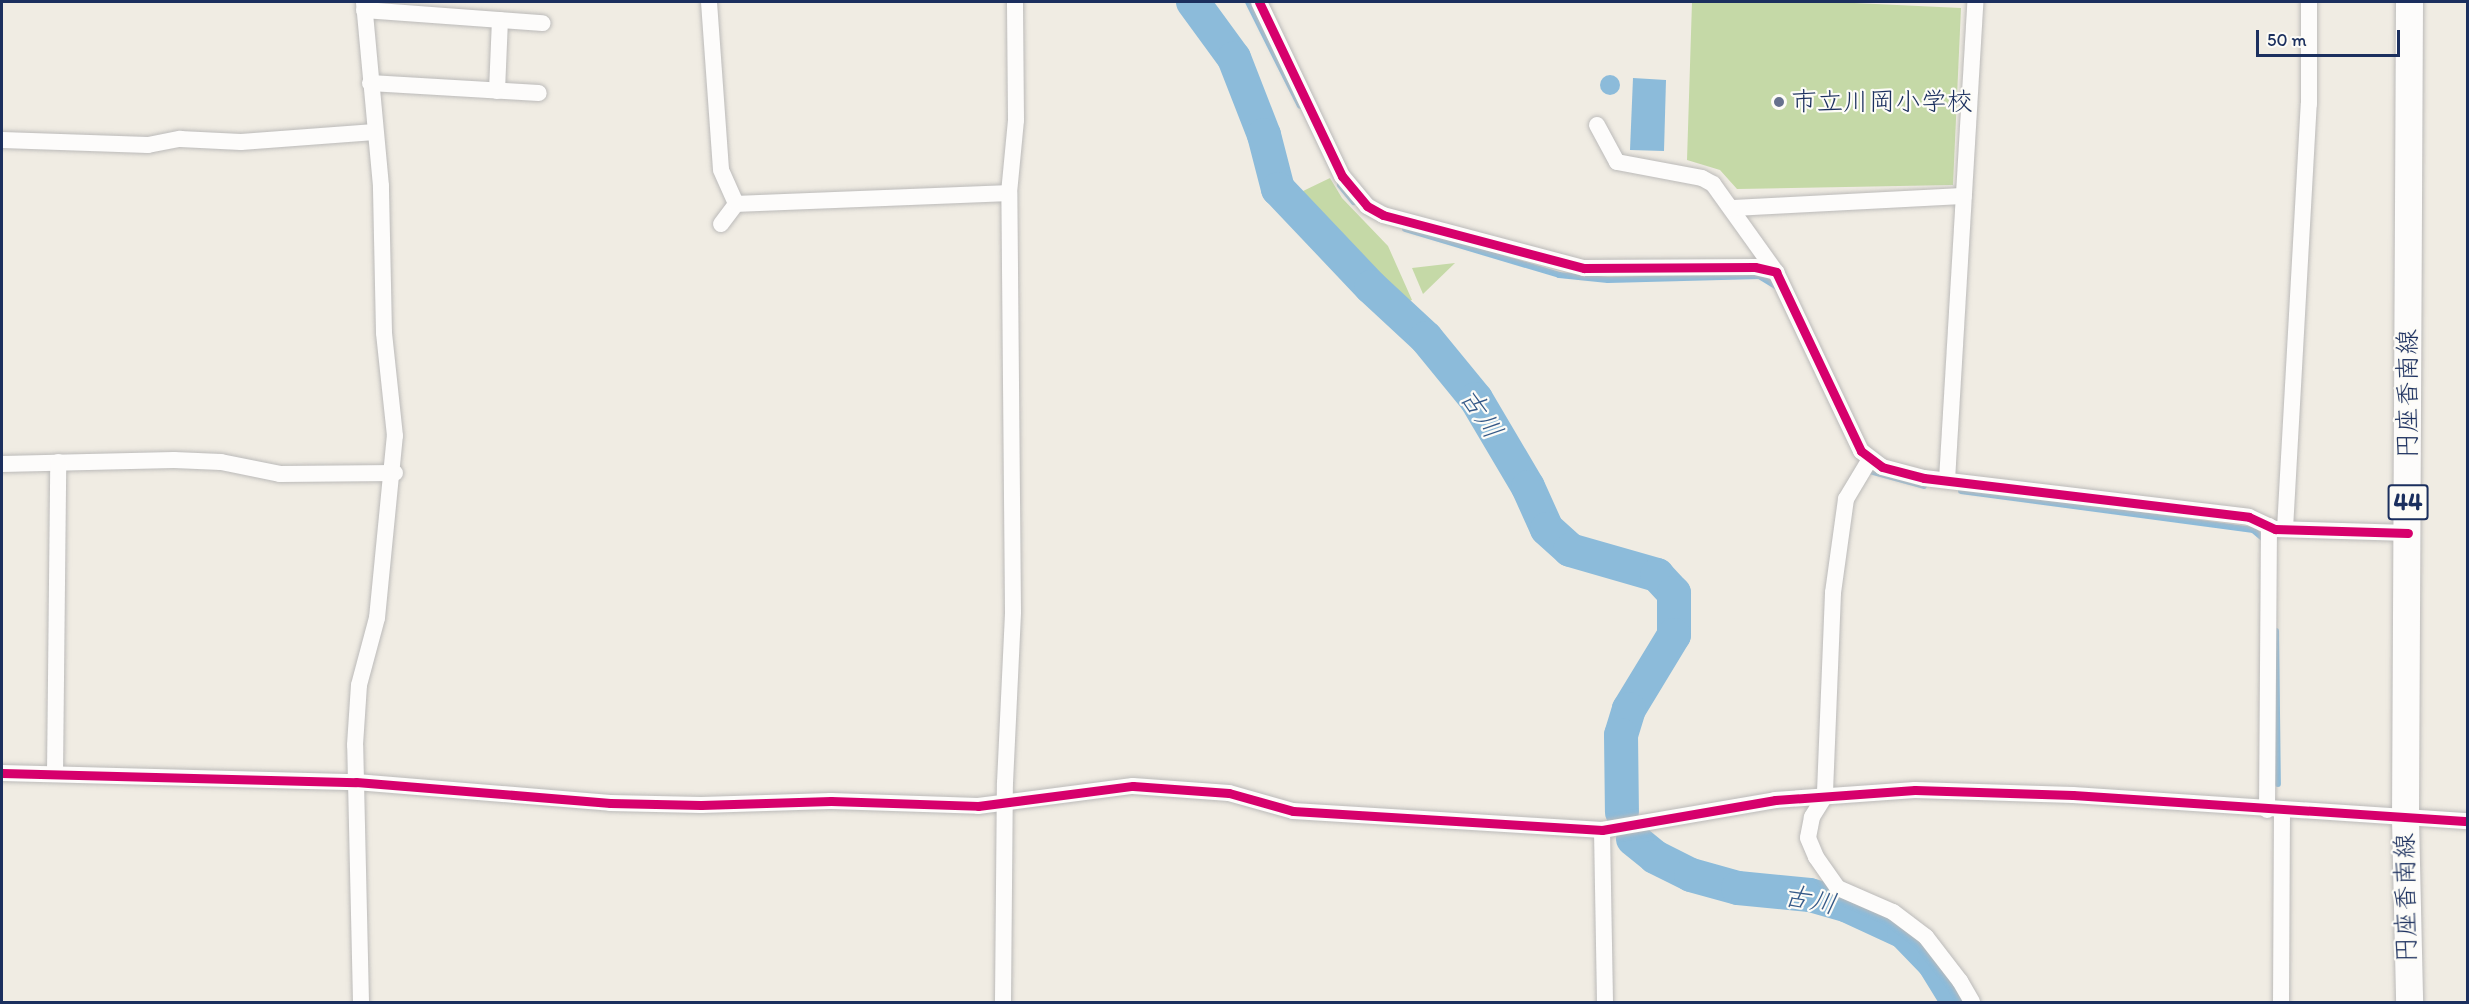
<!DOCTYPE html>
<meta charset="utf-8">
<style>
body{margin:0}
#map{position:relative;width:2469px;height:1004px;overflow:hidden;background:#f0ece3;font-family:Itim,"Klee One",sans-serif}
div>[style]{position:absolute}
.green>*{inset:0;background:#c5d9a7}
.water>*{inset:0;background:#8cbbda}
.round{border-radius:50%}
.stream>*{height:6px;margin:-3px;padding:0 3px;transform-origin:3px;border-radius:3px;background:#8cbbda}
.river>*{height:34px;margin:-17px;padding:0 17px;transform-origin:17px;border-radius:17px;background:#8cbbda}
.roads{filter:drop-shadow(0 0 2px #bbbab9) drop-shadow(0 0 2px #bbbab9)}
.street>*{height:16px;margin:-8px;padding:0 8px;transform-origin:8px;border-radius:8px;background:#fdfcfb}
.primary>*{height:27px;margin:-13.5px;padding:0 13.5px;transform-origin:13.5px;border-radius:13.5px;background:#fdfcfb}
.cycleway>*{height:9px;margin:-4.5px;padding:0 4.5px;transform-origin:4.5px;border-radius:4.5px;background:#d6006c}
.dots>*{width:16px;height:16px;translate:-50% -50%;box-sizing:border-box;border:3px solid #fdfcf7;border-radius:50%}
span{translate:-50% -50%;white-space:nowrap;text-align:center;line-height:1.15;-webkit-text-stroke:4.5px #fdfcf7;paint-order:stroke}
.shield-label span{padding:2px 4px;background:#fdfcf7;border:2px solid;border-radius:4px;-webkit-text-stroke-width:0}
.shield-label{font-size:24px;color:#1b2f5e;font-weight:700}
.poi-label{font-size:26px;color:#1b2f5e}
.left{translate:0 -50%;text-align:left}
.street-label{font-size:26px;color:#1b2f5e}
.water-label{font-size:27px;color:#345988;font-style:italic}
.frame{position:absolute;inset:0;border:3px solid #1b2f5e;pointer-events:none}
.scale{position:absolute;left:2256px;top:30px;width:144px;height:27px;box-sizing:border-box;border:3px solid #1b2f5e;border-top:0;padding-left:8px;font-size:18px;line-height:21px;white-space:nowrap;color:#1b2f5e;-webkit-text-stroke:4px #fdfcf7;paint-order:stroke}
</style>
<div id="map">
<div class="green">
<i style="clip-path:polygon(1692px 2px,1833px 2px,1961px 8px,1953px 185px,1737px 189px,1720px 170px,1687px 160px)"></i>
<i style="clip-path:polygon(1330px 178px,1342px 198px,1388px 246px,1412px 300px,1403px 303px,1295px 198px,1290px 186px,1301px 192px)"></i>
<i style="clip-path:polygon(1455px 263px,1423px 294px,1412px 268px)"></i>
</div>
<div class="water">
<i class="round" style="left:1600px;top:75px;width:20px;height:20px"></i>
<i style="clip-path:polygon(1633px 78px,1666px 80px,1664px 151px,1630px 150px)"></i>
</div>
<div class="stream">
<i style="left:1248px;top:2px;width:116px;rotate:63.4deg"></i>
<i style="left:1340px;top:185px;width:22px;rotate:51deg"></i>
<i style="left:1405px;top:229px;width:161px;rotate:16.6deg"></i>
<i style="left:1559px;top:275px;width:49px;rotate:5.8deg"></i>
<i style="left:1608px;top:280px;width:151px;rotate:-1.5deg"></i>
<i style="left:1759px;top:276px;width:21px;rotate:31deg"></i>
<i style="left:1870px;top:471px;width:56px;rotate:15.5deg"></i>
<i style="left:1961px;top:491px;width:295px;rotate:7.6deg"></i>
<i style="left:2253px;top:530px;width:16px;rotate:40deg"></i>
<i style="left:2276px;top:631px;width:153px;rotate:89.3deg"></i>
</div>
<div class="river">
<i style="left:1193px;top:2px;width:69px;rotate:53.8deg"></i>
<i style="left:1234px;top:58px;width:83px;rotate:68.7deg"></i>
<i style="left:1264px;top:135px;width:56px;rotate:75.5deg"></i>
<i style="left:1278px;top:189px;width:135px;rotate:46.5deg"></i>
<i style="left:1371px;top:287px;width:75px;rotate:42.8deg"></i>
<i style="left:1426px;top:338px;width:79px;rotate:50.7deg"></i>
<i style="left:1476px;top:399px;width:102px;rotate:59.4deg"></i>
<i style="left:1528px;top:487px;width:46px;rotate:65.7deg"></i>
<i style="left:1547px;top:529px;width:31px;rotate:42deg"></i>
<i style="left:1570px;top:550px;width:91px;rotate:16deg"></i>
<i style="left:1657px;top:575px;width:25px;rotate:47deg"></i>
<i style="left:1674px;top:593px;width:42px;rotate:90deg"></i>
<i style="left:1674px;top:635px;width:87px;rotate:121.3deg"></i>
<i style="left:1629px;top:709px;width:27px;rotate:107deg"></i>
<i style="left:1621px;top:735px;width:77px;rotate:89.3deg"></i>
<i style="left:1633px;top:839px;width:28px;rotate:39deg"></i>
<i style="left:1655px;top:857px;width:40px;rotate:26.6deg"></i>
<i style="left:1691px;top:875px;width:49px;rotate:15.5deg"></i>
<i style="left:1738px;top:888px;width:72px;rotate:5.6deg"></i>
<i style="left:1810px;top:895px;width:40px;rotate:16deg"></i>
<i style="left:1848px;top:906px;width:62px;rotate:24.9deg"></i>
<i style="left:1904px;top:932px;width:43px;rotate:45.9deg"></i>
<i style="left:1934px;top:963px;width:46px;rotate:58.4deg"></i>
</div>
<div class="roads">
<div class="street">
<i style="left:709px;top:2px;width:168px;rotate:85.9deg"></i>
<i style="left:721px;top:170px;width:37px;rotate:66deg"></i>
<i style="left:1259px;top:2px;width:193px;rotate:64.5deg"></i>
<i style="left:1342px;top:176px;width:39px;rotate:50deg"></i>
<i style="left:1367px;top:206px;width:18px;rotate:29deg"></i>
<i style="left:1383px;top:215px;width:208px;rotate:14.8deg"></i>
<i style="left:1584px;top:268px;width:171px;rotate:-0.3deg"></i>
<i style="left:1755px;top:267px;width:22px;rotate:13deg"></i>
<i style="left:1776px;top:272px;width:198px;rotate:64.6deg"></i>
<i style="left:1861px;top:451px;width:26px;rotate:37deg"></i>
<i style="left:1882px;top:467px;width:43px;rotate:14.7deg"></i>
<i style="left:1924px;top:478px;width:327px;rotate:6.8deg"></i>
<i style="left:2249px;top:517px;width:29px;rotate:25deg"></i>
<i style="left:2275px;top:529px;width:133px;rotate:1.7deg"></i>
<i style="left:364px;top:10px;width:179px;rotate:4.2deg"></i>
<i style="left:370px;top:83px;width:169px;rotate:3.4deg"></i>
<i style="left:497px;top:91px;width:71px;rotate:-87.6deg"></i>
<i style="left:1597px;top:125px;width:42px;rotate:61.6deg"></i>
<i style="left:1617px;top:162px;width:86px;rotate:10.7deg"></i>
<i style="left:1702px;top:178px;width:13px;rotate:29deg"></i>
<i style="left:1713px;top:184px;width:108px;rotate:54.4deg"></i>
<i style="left:2px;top:140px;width:146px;rotate:2deg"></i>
<i style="left:148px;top:145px;width:33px;rotate:-11deg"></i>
<i style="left:180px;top:139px;width:61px;rotate:2.8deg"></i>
<i style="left:241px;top:142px;width:134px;rotate:-4.3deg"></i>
<i style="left:1732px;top:208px;width:232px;rotate:-3deg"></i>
<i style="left:721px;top:224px;width:25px;rotate:-53deg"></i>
<i style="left:736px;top:204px;width:273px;rotate:-2.3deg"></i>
<i style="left:1870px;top:459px;width:47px;rotate:121deg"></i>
<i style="left:1846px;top:499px;width:95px;rotate:97.9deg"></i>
<i style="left:1833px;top:593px;width:203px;rotate:92.3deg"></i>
<i style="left:1825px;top:796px;width:25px;rotate:122deg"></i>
<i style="left:1812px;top:817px;width:21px;rotate:101deg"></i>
<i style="left:1808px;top:838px;width:21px;rotate:67deg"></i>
<i style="left:1816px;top:857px;width:38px;rotate:55deg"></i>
<i style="left:1838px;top:888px;width:60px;rotate:23.6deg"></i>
<i style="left:1893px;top:912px;width:41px;rotate:37.1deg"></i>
<i style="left:1926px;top:937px;width:56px;rotate:52.3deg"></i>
<i style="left:1960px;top:981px;width:24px;rotate:60deg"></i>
<i style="left:2px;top:464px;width:172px;rotate:-1.3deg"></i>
<i style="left:174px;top:460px;width:47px;rotate:2.4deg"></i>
<i style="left:221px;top:462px;width:60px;rotate:11.5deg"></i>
<i style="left:280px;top:474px;width:115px;rotate:-0.5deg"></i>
<i style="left:1947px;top:480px;width:479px;rotate:-86.6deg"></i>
<i style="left:2285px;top:529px;width:426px;rotate:-86.8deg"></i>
<i style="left:2309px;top:104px;width:102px;rotate:-90deg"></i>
<i style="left:2px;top:773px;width:354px;rotate:1.5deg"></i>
<i style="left:356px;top:782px;width:255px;rotate:4.7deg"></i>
<i style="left:610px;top:803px;width:91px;rotate:1.3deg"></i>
<i style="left:701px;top:805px;width:130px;rotate:-1.8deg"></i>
<i style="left:831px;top:801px;width:147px;rotate:1.9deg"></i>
<i style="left:978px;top:806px;width:156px;rotate:-7.4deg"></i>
<i style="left:1133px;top:786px;width:96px;rotate:4.2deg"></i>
<i style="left:1229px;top:793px;width:66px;rotate:15.7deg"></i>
<i style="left:1293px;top:811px;width:310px;rotate:3.5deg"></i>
<i style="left:1602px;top:830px;width:176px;rotate:-9.8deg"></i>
<i style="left:1775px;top:800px;width:140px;rotate:-4.1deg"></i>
<i style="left:1915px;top:790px;width:158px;rotate:1.8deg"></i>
<i style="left:2073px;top:795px;width:396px;rotate:3.8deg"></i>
<i style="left:55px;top:774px;width:312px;rotate:-89.4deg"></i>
<i style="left:2267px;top:810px;width:284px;rotate:-89.6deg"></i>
<i style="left:1602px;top:830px;width:172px;rotate:89deg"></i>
<i style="left:361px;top:1002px;width:257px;rotate:-91.3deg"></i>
<i style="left:355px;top:745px;width:60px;rotate:-86.2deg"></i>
<i style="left:359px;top:685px;width:69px;rotate:-75deg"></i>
<i style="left:377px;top:618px;width:183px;rotate:-84.4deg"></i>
<i style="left:395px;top:436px;width:104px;rotate:-96.1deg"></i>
<i style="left:384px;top:333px;width:147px;rotate:-91.2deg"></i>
<i style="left:381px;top:186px;width:185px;rotate:-95.3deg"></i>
<i style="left:1003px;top:1002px;width:219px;rotate:-89.5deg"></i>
<i style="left:1005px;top:783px;width:171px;rotate:-87.3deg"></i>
<i style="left:1013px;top:612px;width:419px;rotate:-90.5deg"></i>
<i style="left:1009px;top:193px;width:73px;rotate:-84.5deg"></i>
<i style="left:1016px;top:120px;width:118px;rotate:-90.5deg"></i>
<i style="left:2281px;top:1002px;width:191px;rotate:-89.7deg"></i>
</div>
<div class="primary">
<i style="left:2409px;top:2px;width:817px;rotate:90.28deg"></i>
<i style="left:2405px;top:819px;width:183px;rotate:88.7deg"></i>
</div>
</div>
<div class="cycleway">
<i style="left:1259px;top:2px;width:193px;rotate:64.5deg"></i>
<i style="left:1342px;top:176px;width:39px;rotate:50deg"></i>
<i style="left:1367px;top:206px;width:18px;rotate:29deg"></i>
<i style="left:1383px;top:215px;width:208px;rotate:14.8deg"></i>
<i style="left:1584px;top:268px;width:171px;rotate:-0.3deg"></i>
<i style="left:1755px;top:267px;width:22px;rotate:13deg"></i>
<i style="left:1776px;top:272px;width:198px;rotate:64.6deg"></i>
<i style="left:1861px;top:451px;width:26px;rotate:37deg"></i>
<i style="left:1882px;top:467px;width:43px;rotate:14.7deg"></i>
<i style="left:1924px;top:478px;width:327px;rotate:6.8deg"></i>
<i style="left:2249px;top:517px;width:29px;rotate:25deg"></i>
<i style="left:2275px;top:529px;width:133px;rotate:1.7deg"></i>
<i style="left:2px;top:773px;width:354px;rotate:1.5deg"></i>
<i style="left:356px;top:782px;width:255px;rotate:4.7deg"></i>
<i style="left:610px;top:803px;width:91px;rotate:1.3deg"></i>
<i style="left:701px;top:805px;width:130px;rotate:-1.8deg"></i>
<i style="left:831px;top:801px;width:147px;rotate:1.9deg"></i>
<i style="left:978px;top:806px;width:156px;rotate:-7.4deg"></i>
<i style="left:1133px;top:786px;width:96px;rotate:4.2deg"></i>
<i style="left:1229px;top:793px;width:66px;rotate:15.7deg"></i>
<i style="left:1293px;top:811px;width:310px;rotate:3.5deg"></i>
<i style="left:1602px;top:830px;width:176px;rotate:-9.8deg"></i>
<i style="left:1775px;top:800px;width:140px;rotate:-4.1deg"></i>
<i style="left:1915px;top:790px;width:158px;rotate:1.8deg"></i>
<i style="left:2073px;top:795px;width:396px;rotate:3.8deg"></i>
</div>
<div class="dots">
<i style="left:1779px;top:102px;background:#66718d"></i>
</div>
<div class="shield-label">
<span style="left:2408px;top:502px">44</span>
</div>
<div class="poi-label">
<span class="left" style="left:1791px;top:102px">市立川岡小学校</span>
</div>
<div class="street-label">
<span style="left:2408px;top:394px;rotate:-90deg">円座香南線</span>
<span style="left:2406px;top:898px;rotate:-91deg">円座香南線</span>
</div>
<div class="water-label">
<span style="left:1482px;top:413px;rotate:57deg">古川</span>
<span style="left:1810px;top:899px;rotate:11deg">古川</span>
</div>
<div class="frame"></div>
<div class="scale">50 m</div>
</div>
